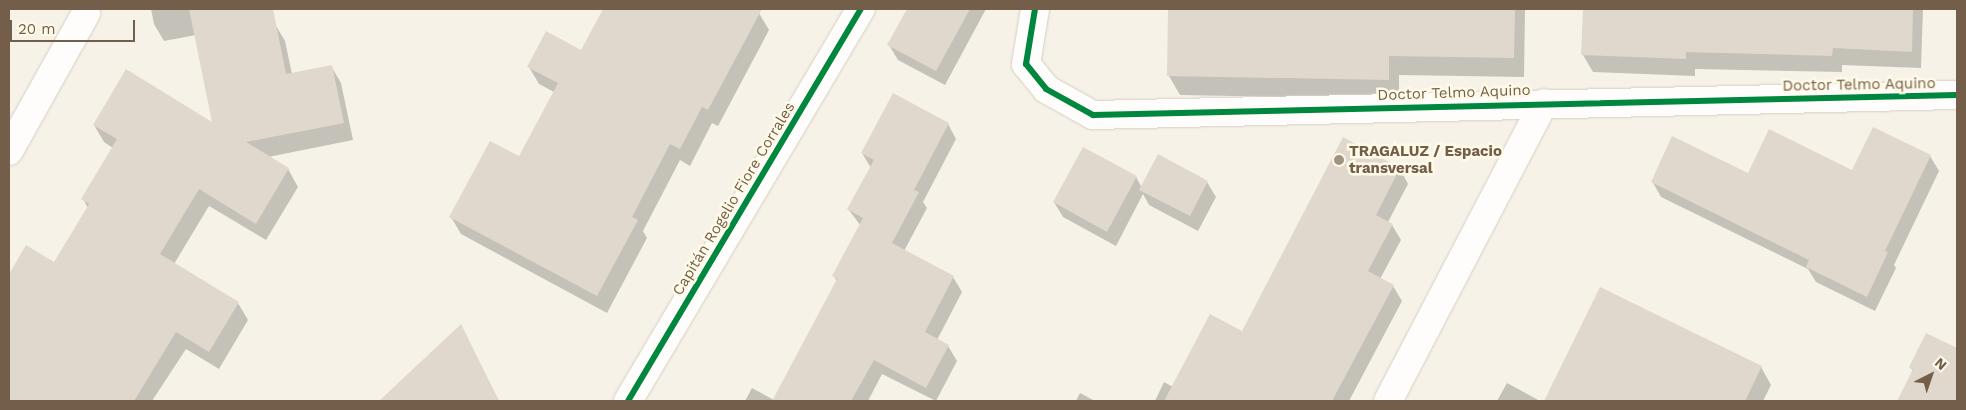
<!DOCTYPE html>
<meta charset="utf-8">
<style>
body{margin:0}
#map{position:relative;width:1966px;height:410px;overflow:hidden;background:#f6f2e8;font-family:"Work Sans",sans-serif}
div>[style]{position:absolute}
.shadow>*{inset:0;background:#0003}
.building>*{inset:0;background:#e0d8cd}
.roads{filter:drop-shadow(0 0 1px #d4cfc5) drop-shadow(0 0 1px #d4cfc5)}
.street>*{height:28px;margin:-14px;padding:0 14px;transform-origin:14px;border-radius:14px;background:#fefdfc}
.cycleway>*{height:6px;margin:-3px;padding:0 3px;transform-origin:3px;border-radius:3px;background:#00873e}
.dots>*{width:14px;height:14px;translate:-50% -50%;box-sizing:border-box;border:2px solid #fffae8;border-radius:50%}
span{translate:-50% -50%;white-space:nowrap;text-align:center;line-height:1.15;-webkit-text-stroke:5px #fffae8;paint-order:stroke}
.street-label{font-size:15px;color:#735f49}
.poi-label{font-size:15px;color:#735f49;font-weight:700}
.left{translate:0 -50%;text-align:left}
.frame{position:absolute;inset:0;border:10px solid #735f49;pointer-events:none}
.north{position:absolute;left:1906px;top:350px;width:50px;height:50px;-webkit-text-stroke:4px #fffae8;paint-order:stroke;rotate:41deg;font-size:14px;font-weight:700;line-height:20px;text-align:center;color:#735f49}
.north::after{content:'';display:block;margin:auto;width:18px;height:22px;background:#735f49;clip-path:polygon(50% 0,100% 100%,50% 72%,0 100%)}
.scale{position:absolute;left:10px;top:20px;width:125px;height:22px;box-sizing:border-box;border:2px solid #735f49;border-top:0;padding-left:6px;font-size:15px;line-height:18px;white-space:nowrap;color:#735f49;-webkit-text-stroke:4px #fffae8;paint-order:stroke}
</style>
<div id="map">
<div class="shadow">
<i style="clip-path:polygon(151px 9px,257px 9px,260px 27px,275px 24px,285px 41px,292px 74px,331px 66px,341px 83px,353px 140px,268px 157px,288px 169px,298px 187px,266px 240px,209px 206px,174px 264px,238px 303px,248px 320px,219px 369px,186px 349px,152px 401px,9px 401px,9px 276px,27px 247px,54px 264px,88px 208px,83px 199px,113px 148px,104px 142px,94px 125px,214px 124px,196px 35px,164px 41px,154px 24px)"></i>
<i style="clip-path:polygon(605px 9px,751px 9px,759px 13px,769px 30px,718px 126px,712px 123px,690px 166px,680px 160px,643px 231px,647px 238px,607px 313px,461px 234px,451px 217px,519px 158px,554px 92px,539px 84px,529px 67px,582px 52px)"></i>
<i style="clip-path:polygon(908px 9px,986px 9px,945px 85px,898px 60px,889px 45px)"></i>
<i style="clip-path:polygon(1169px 9px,1525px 9px,1524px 77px,1399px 75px,1399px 99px,1180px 95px,1169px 76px)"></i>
<i style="clip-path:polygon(1584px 9px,1923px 9px,1921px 68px,1842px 65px,1842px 72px,1695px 69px,1695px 76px,1593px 72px,1583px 55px)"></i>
<i style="clip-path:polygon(948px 124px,956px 139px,923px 202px,927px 208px,904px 251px,953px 277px,962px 292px,937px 340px,948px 346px,957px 361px,936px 401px,882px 374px,868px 401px,745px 401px,752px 388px,774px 400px,837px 282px,834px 276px,861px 226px,848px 209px,871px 168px,862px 153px)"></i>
<i style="clip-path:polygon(1874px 128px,1930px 156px,1939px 171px,1894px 265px,1896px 268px,1875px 311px,1816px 282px,1808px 269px,1661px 197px,1652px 181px,1749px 174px,1853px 171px)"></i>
<i style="clip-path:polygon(1400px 169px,1408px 184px,1388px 222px,1392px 225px,1401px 240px,1380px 279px,1393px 286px,1402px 301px,1349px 401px,1155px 401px,1164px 382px,1173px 387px,1243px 333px)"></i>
<i style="clip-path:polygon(1136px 177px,1142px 188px,1207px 182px,1216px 197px,1198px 231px,1149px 205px,1143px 194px,1116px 246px,1063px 217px,1054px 202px)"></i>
<i style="clip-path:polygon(1601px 288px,1761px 367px,1771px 385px,1763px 401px,1545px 401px)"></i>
<i style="clip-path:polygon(460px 326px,499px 401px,380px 401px)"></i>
<i style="clip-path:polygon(1926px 335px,1957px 350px,1957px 401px,1898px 401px,1913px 371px,1910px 367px)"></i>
<i style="clip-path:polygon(1507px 383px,1540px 401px,1497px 401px)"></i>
<i style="clip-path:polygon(1080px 393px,1095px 401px,1076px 401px)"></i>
</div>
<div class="building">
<i style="clip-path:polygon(189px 9px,273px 9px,286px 74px,332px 65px,344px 123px,246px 142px,289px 168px,256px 224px,199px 189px,160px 254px,239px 302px,209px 352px,176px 332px,134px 401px,9px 401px,9px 274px,26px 245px,54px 262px,89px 204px,81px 199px,117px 139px,93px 125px,126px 69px,212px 122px)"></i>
<i style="clip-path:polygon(603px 9px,762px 9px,708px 110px,702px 107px,680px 149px,670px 144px,632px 217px,638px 220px,597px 296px,449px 217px,490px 141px,519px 156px,558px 83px,527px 67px,546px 31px,581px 50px)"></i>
<i style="clip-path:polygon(907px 9px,970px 9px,936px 71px,887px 45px)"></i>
<i style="clip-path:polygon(1168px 9px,1515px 9px,1514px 58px,1389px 56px,1389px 80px,1167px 76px)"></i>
<i style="clip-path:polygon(1583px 9px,1913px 9px,1912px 52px,1833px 48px,1832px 56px,1686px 52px,1686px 59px,1581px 55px)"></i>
<i style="clip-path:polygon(893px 93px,949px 123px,914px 190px,919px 192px,892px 243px,954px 276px,925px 332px,949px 345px,926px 388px,874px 360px,851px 401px,772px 401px,837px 279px,832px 276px,863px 218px,847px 209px,874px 160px,861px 153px)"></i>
<i style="clip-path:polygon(1873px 127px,1931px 155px,1885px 251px,1888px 252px,1867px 297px,1806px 267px,1809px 260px,1651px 182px,1672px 136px,1748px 173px,1769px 129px,1852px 170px)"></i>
<i style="clip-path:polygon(1343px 137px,1400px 168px,1376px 215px,1393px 224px,1368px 271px,1394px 285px,1332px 401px,1164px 401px,1210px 314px,1242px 331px)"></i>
<i style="clip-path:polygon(1083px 147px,1137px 176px,1107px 232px,1053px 202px)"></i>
<i style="clip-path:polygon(1158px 154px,1208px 181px,1190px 216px,1139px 190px)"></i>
<i style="clip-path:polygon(1600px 287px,1762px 366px,1745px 401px,1544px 401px)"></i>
<i style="clip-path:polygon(461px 324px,499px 401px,379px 401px)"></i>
<i style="clip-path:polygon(1926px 333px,1957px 348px,1957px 401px,1897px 401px,1913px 369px,1909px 367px)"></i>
</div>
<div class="roads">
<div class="street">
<i style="left:1035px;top:9px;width:56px;rotate:99.3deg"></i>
<i style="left:1026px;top:64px;width:32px;rotate:51deg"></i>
<i style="left:1046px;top:89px;width:54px;rotate:29deg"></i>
<i style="left:1093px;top:115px;width:864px;rotate:-1.33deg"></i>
<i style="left:9px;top:151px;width:158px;rotate:-60.8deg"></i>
<i style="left:628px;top:401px;width:456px;rotate:-59.3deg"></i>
<i style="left:1388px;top:401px;width:336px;rotate:-62.4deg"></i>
</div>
</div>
<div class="cycleway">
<i style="left:1035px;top:9px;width:56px;rotate:99.3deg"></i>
<i style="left:1026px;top:64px;width:32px;rotate:51deg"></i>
<i style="left:1046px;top:89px;width:54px;rotate:29deg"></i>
<i style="left:1093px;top:115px;width:864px;rotate:-1.33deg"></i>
<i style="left:628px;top:401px;width:456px;rotate:-59.3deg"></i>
</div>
<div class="dots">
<i style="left:1339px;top:160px;background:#a19281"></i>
</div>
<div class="street-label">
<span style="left:1859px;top:85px;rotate:-1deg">Doctor Telmo Aquino</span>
<span style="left:1454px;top:93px;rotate:-2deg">Doctor Telmo Aquino</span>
<span style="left:734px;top:199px;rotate:-59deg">Capitán Rogelio Fiore Corrales</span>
</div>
<div class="poi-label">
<span class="left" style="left:1349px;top:160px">TRAGALUZ / Espacio<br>transversal</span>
</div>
<div class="frame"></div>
<div class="north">N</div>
<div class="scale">20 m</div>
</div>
